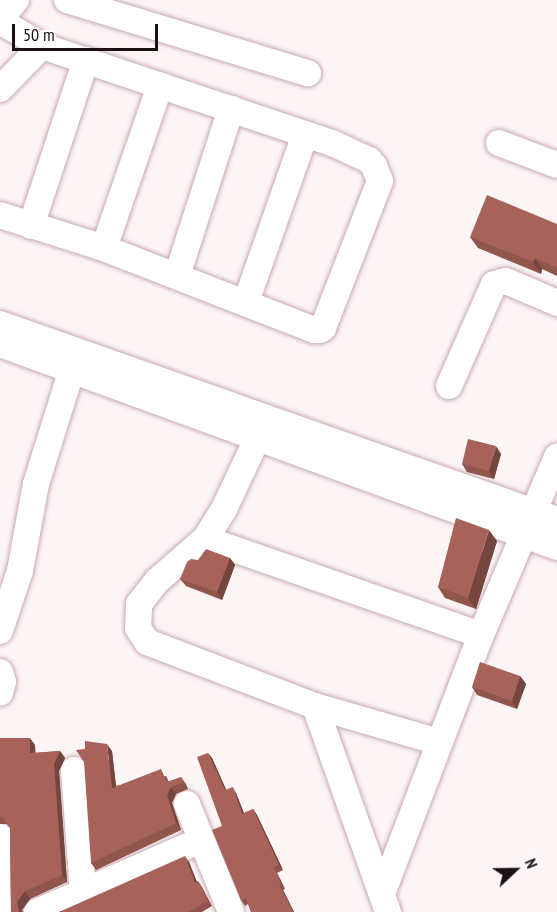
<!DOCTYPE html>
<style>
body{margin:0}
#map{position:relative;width:557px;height:912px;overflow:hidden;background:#fcf5f6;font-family:"PT Sans Narrow",sans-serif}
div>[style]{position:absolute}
.roads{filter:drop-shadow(0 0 2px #c8a9b1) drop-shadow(0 0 2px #c8a9b1)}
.minor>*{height:26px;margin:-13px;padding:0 13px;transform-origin:13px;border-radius:13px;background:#fff}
.wall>*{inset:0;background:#90554d}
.shaded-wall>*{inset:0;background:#75453f}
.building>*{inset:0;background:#a7635a}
span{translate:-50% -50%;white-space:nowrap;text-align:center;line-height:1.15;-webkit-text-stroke:6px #fff;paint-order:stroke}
.north{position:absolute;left:485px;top:840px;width:60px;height:60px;-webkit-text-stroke:4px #fff;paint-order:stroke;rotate:68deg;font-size:16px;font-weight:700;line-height:24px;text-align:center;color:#1b1113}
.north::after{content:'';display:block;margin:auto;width:21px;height:27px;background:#1b1113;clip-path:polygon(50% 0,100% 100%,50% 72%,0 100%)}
.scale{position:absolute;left:12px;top:24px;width:146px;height:27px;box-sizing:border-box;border:3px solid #1b1113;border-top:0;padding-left:8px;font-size:18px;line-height:21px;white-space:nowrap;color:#1b1113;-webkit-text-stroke:4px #fff;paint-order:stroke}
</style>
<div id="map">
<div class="roads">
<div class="minor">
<i style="left:67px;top:0;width:252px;rotate:16.9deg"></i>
<i style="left:0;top:19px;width:25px;rotate:-50deg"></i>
<i style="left:0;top:21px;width:49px;rotate:30.8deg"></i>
<i style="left:42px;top:46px;width:306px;rotate:18.5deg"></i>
<i style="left:332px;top:143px;width:41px;rotate:24.7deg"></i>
<i style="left:369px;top:160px;width:8px;rotate:50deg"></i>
<i style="left:374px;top:166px;width:16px;rotate:68deg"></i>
<i style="left:380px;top:181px;width:158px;rotate:111.2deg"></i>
<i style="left:323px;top:328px;width:4px;rotate:153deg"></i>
<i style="left:319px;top:330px;width:5px;rotate:180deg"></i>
<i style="left:314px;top:330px;width:225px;rotate:-158.7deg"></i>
<i style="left:104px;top:248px;width:109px;rotate:-162.4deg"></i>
<i style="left:0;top:89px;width:60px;rotate:-45.7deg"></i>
<i style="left:499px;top:143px;width:62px;rotate:20.8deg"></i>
<i style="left:31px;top:226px;width:175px;rotate:-71.7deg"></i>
<i style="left:104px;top:248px;width:172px;rotate:-71deg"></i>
<i style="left:177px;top:276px;width:176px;rotate:-72.1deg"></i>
<i style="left:246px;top:302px;width:178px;rotate:-70.6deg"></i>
<i style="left:0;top:324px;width:590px;rotate:19.39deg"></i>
<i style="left:0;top:344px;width:593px;rotate:20.02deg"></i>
<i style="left:449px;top:386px;width:111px;rotate:-66.2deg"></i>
<i style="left:494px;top:284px;width:12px;rotate:-14deg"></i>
<i style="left:506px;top:281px;width:56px;rotate:23.3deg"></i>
<i style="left:265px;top:422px;width:96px;rotate:115.2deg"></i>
<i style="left:224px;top:509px;width:36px;rotate:122deg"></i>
<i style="left:205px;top:539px;width:64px;rotate:138.8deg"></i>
<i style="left:157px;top:581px;width:29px;rotate:128deg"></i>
<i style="left:139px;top:604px;width:24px;rotate:92deg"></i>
<i style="left:138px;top:628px;width:17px;rotate:57deg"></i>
<i style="left:147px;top:642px;width:180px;rotate:20.9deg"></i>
<i style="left:315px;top:706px;width:129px;rotate:16.2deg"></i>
<i style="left:205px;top:539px;width:292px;rotate:19.2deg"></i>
<i style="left:0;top:631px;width:63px;rotate:-71.6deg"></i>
<i style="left:20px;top:571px;width:88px;rotate:-79.6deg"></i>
<i style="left:36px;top:484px;width:134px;rotate:-72.6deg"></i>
<i style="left:0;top:672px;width:10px;rotate:73deg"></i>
<i style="left:3px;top:682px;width:11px;rotate:105deg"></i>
<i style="left:315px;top:706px;width:219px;rotate:70.5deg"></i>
<i style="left:74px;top:770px;width:123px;rotate:85.8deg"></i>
<i style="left:187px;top:804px;width:117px;rotate:67.8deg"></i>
<i style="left:0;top:837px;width:75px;rotate:87.7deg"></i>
<i style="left:382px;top:894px;width:277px;rotate:-69.1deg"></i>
<i style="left:481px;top:635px;width:194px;rotate:-66.9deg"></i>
<i style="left:37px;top:912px;width:179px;rotate:-23.7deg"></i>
</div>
</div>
<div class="wall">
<i style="clip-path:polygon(557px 224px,557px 276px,542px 269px,541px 274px,478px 248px,470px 237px)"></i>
<i style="clip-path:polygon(501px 454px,494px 479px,467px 472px,462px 464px)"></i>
<i style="clip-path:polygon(497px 541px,476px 609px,445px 598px,438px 587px)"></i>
<i style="clip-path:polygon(230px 558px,235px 565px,222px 600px,186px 586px,180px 579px,198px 560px)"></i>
<i style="clip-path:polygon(520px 676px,526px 684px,517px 709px,477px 695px,472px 687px)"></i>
<i style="clip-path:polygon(0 738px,35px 745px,35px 753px,60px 751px,65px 758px,59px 771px,67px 882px,30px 899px,22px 910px,11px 912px,10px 828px,7px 824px,0 824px)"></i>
<i style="clip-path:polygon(112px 751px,116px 786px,166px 776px,169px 782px,181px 777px,186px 784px,188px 789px,176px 794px,172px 803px,181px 830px,96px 870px,91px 863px)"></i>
<i style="clip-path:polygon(208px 753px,212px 758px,226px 790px,236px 793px,244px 813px,253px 809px,257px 815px,283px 870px,277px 873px,285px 889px,283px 890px,294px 912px,251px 912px,248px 904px,245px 906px,241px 900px,222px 826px)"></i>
<i style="clip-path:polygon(189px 862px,197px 882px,198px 881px,202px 887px,212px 906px,202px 912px,59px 912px)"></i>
</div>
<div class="shaded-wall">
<i style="clip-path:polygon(535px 258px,542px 269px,541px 274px,533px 262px)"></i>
<i style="clip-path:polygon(496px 446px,501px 454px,494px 479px,489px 471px)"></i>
<i style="clip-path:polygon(489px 530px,497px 541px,476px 609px,468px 598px)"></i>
<i style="clip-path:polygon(230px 558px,235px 565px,222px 600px,217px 592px)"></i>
<i style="clip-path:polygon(520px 676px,526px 684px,517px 709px,512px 701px)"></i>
<i style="clip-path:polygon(30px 738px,35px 745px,36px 761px,30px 753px)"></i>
<i style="clip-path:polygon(107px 744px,112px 751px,117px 795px,112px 788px)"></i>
<i style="clip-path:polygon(60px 751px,65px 758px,59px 771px,67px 882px,62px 875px,54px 764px)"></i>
<i style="clip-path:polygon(208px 753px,212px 758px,229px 796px,225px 790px)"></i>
<i style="clip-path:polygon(171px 787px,176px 794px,172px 803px,181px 830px,176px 823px,167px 795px)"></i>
<i style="clip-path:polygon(233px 787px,236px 793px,246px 819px,242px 814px)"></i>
<i style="clip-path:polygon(253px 809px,257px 815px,283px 870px,279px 865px)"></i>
<i style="clip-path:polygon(185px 856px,189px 862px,199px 888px,195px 883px)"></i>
<i style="clip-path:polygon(274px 867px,285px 889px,281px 883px)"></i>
<i style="clip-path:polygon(279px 884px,283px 890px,294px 912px,293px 912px)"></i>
<i style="clip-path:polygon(25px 891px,30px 899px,22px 910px,23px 912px,19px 912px,17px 902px)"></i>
</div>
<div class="building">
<i style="clip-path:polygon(487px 195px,557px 224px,557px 268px,535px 258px,533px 262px,470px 237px)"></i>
<i style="clip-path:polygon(468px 439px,496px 446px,489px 471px,462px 464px)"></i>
<i style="clip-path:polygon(456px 518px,489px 530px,468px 598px,438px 587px)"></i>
<i style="clip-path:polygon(206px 549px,230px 558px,217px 592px,180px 579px,187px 562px,191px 559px,198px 560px)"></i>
<i style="clip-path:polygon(480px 662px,520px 676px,512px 701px,472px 687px)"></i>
<i style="clip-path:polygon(0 738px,30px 738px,30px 753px,60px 751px,54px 764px,62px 875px,25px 891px,17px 902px,19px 912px,11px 912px,10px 828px,2px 817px,0 817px)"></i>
<i style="clip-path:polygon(85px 741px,107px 744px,112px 788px,161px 769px,167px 782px,181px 777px,183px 782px,171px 787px,167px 795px,176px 823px,91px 863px,84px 762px,76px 750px,85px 749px)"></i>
<i style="clip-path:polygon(208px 753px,225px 790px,233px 787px,242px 814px,253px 809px,279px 865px,274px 867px,281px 883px,279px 884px,293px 912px,251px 912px,246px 898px,241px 900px,212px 830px,222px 826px,197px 757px)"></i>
<i style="clip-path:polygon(185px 856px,195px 883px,198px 881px,208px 901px,188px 912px,59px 912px)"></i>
</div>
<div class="north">N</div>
<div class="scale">50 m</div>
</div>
